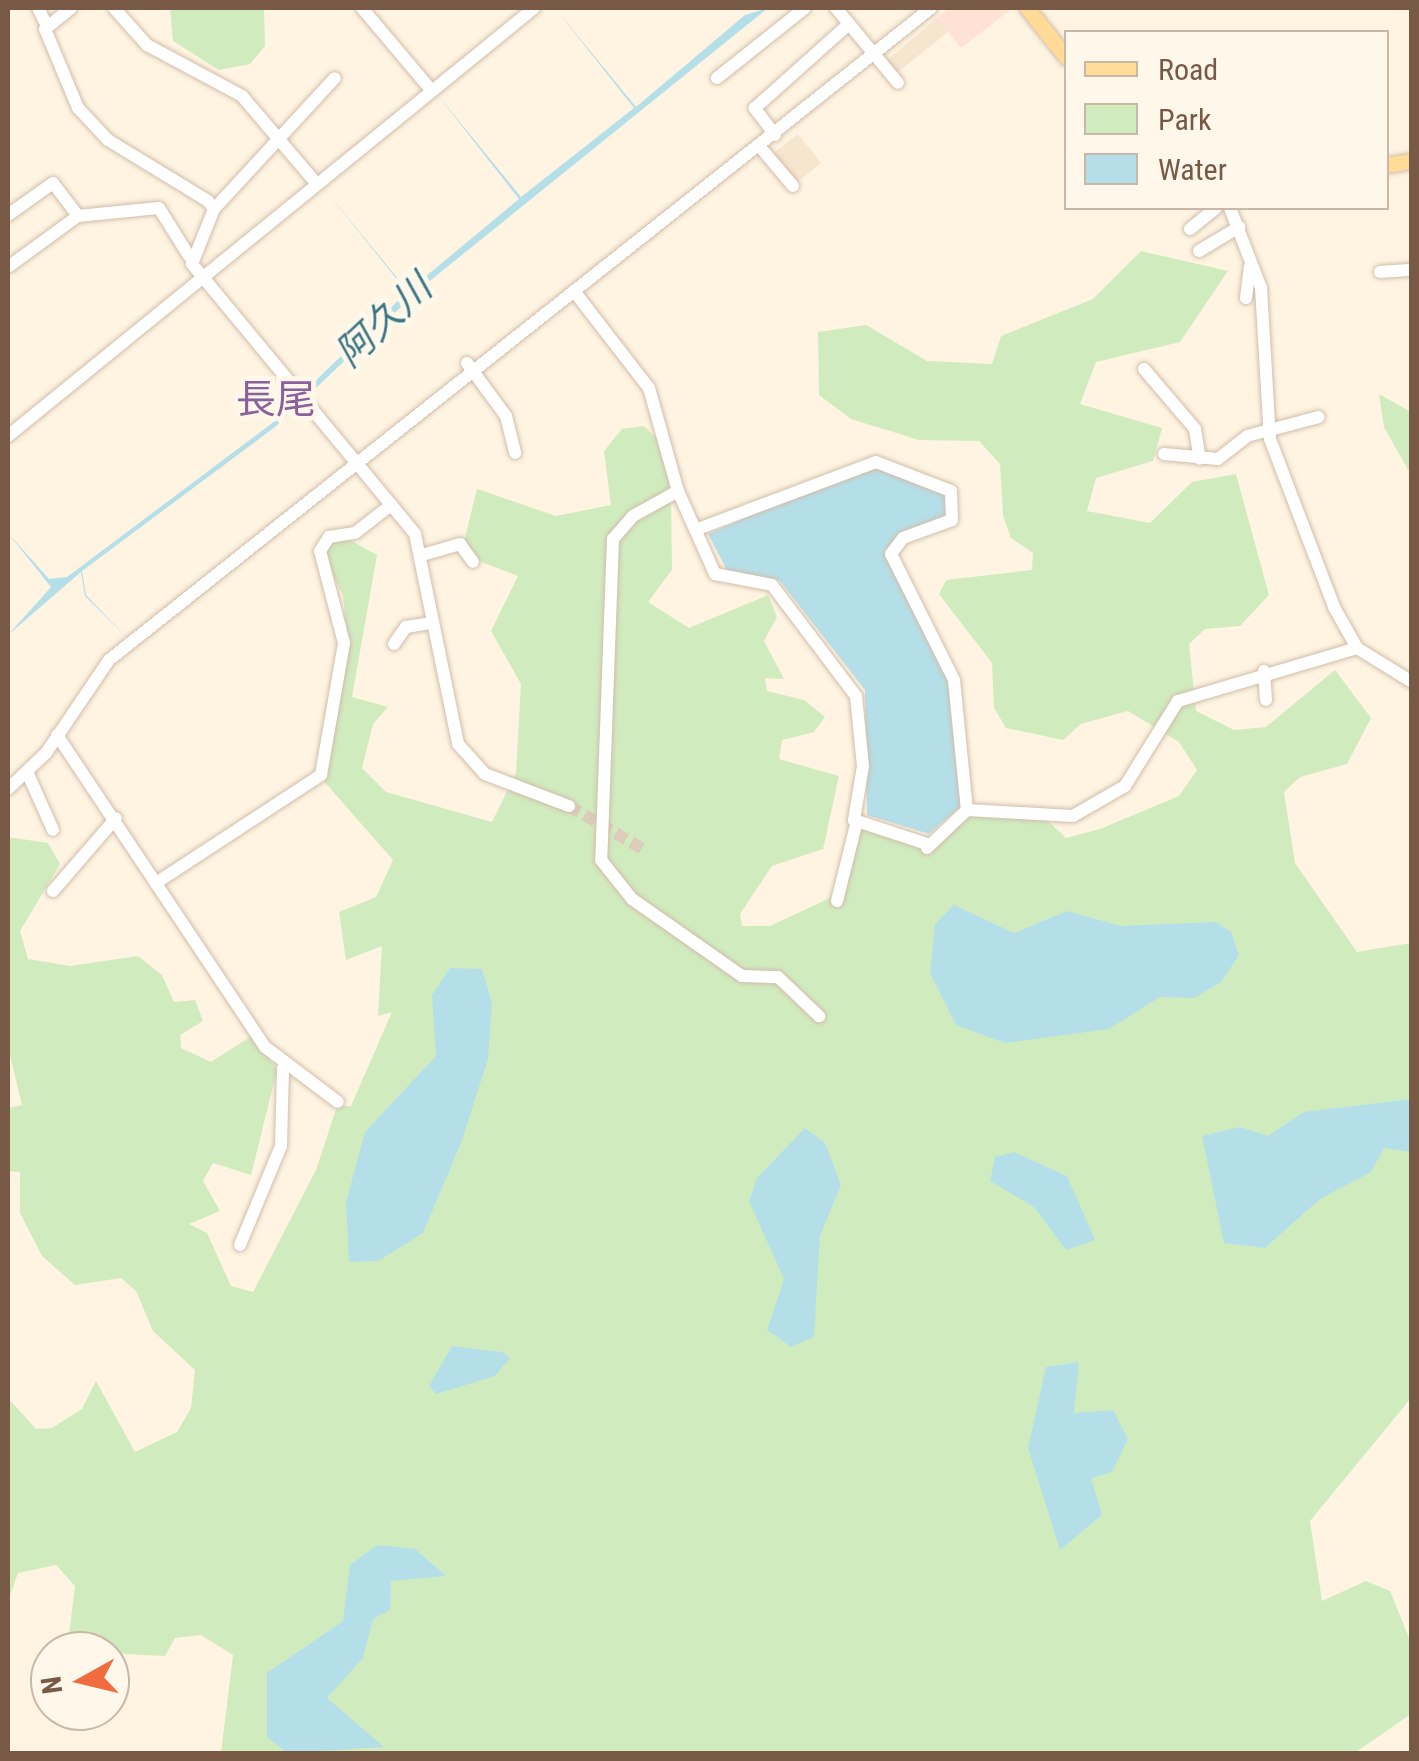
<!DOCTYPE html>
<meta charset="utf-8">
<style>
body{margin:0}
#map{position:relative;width:1419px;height:1761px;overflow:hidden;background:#fef4e1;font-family:"Roboto Condensed","Noto Sans JP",sans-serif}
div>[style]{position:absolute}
.residential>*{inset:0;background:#f6e5cf}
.commercial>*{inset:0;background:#ffe2d4}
.green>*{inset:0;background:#d0ecbf}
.water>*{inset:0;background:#b5dfe8}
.minor-tunnel>*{height:12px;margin-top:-6px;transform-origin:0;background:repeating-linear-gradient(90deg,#dccdba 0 12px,transparent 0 18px)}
.roads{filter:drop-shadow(0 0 2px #d1bdaa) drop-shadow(0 0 2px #d1bdaa)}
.minor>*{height:12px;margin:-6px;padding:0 6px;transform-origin:6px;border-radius:6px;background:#fff}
.major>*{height:15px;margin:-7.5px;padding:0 7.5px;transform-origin:7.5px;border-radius:7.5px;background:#ffdb97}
span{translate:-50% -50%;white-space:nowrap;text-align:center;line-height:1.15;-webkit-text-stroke:10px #fff7e9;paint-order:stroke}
.water-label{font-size:38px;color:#3b7785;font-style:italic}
.quarter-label{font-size:40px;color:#89619b}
.frame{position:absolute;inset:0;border:10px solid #775946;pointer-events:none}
.legend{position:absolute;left:1064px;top:30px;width:325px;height:180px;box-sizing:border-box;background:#fff7e9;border:2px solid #c9b8a8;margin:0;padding:12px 18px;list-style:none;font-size:30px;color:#775946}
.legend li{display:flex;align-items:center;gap:20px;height:50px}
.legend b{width:50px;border:2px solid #c9b8a8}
.north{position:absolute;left:30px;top:1631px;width:100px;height:100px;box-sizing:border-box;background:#fff7e9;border:2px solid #c9b8a8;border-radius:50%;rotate:262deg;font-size:28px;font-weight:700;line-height:40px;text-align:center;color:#775946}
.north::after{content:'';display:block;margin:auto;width:35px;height:45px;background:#f06b3e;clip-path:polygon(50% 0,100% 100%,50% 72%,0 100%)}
</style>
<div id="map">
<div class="residential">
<i style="clip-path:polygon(937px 18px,948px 32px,894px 75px,884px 63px)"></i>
<i style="clip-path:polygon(798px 134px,821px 163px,794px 185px,771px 155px)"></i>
</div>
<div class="commercial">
<i style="clip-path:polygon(950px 8px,1013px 8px,961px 48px,937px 18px)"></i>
</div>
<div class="green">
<i style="clip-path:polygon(170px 8px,264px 8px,265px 46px,250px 64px,219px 70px,173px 41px)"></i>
<i style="clip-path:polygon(1141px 251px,1228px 271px,1180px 342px,1096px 362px,1080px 404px,1162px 428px,1153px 461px,1096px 478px,1087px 511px,1150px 523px,1192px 482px,1236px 474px,1269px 595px,1240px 626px,1205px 629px,1189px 644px,1196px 711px,1234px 730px,1266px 727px,1335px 670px,1371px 718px,1347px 764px,1300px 777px,1284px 792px,1295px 863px,1357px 952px,1411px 943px,1411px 1398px,1310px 1521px,1322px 1601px,1366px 1581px,1390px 1591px,1411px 1643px,1411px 1714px,1353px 1754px,221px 1753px,233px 1655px,201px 1635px,175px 1638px,165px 1656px,67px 1651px,75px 1586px,56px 1565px,18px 1573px,8px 1601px,8px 1398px,36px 1429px,52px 1428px,82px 1409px,96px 1381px,135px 1452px,177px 1432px,191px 1408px,195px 1370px,153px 1331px,136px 1291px,121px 1278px,75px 1285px,42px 1256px,20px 1213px,20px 1172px,8px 1171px,8px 1108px,22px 1105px,8px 1047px,8px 837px,48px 843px,60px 864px,20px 931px,28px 959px,70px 966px,138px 956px,162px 975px,174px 1002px,195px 1000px,203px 1021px,180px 1035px,181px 1048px,211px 1062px,253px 1035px,277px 1070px,251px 1175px,213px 1163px,203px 1181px,220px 1211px,189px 1224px,207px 1233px,231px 1286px,253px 1292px,316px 1170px,337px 1106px,351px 1106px,392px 1012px,378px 1016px,382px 946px,346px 960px,339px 912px,376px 897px,393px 860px,322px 779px,348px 650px,343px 595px,324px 559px,330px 541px,346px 538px,377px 555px,352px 697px,388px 707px,373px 724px,362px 768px,386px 792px,492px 822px,516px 773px,521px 684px,491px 631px,518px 576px,461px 554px,477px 489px,556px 516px,611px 505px,604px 451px,622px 429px,644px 426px,668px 450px,671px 499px,672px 570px,648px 602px,689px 628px,768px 595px,777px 617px,764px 641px,784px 679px,765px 678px,767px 691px,804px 700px,825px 717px,814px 732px,782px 740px,779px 759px,839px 776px,823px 849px,772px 866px,740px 914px,742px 926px,770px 926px,847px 890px,840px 880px,861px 826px,931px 849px,957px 815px,1046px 819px,1066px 838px,1100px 829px,1179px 796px,1197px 770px,1179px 742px,1128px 711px,1081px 724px,1063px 740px,1006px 728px,994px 708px,992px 663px,939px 594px,946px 580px,1032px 570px,1033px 553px,1011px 538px,1003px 515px,1000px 464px,979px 441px,919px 440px,851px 419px,819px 395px,818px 332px,866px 325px,927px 361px,992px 364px,1001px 336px,1093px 299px)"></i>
<i style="clip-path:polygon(1379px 394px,1411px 412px,1411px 475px,1384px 427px)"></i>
</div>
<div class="water">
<i style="clip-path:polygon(555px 8px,636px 107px,745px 15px,768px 8px,421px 288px,275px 427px,82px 571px,86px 595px,126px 637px,85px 596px,81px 572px,8px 635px,51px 587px,8px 533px,49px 579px,67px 577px,271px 424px,407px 292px,322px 186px,408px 291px,519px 199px,436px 93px,521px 197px,634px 108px)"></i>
<i style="clip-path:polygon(876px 462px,951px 497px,950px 519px,906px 531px,888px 551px,949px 677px,961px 806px,929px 834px,867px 815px,865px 690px,780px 581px,729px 574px,708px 534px)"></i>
<i style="clip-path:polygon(954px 905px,1014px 933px,1067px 911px,1121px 926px,1216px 922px,1231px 932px,1239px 955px,1221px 982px,1194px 998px,1160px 997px,1109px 1029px,1005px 1043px,956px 1025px,930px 973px,935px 924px)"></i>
<i style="clip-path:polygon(450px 968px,482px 969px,492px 1003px,488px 1059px,461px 1143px,423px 1233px,378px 1261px,349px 1262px,346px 1202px,365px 1132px,436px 1056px,432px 995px)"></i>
<i style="clip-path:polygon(1411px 1099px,1411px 1152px,1384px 1148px,1371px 1172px,1320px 1199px,1265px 1248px,1224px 1243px,1202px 1136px,1240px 1127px,1268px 1136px,1304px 1112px)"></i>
<i style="clip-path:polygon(805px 1128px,825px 1143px,841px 1185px,820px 1236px,814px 1337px,791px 1347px,767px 1330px,784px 1279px,749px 1201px,757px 1178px)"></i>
<i style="clip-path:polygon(1014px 1152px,1067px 1176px,1095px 1240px,1066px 1250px,1034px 1207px,990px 1181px,995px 1157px)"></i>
<i style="clip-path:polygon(452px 1346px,502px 1352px,510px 1358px,495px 1376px,436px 1394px,429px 1386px)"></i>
<i style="clip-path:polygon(1079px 1362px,1074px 1413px,1113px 1410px,1128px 1439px,1112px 1472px,1091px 1478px,1102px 1515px,1060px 1550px,1028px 1448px,1046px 1367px)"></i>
<i style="clip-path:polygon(377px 1545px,415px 1549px,446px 1576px,391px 1581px,390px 1610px,373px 1619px,363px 1658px,327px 1698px,384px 1747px,287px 1753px,267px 1737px,267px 1673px,343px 1621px,350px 1565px)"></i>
</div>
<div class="minor-tunnel">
<i style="left:569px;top:806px;width:86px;rotate:30.2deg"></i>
</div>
<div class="roads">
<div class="minor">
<i style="left:38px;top:8px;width:16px;rotate:63deg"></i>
<i style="left:71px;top:8px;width:33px;rotate:141deg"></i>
<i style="left:45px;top:29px;width:86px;rotate:67.3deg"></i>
<i style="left:78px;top:108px;width:44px;rotate:46.8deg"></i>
<i style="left:108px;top:140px;width:117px;rotate:31.4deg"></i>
<i style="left:208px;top:201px;width:10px;rotate:53deg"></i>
<i style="left:214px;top:209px;width:59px;rotate:111.8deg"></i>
<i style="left:192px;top:264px;width:350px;rotate:50.4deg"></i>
<i style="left:415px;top:534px;width:214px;rotate:78.4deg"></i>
<i style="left:458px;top:744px;width:40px;rotate:48deg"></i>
<i style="left:485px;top:774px;width:90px;rotate:20.9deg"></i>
<i style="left:114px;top:8px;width:50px;rotate:48.3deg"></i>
<i style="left:147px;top:45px;width:108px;rotate:28.2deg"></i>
<i style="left:242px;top:96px;width:114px;rotate:49.6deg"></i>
<i style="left:362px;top:8px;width:107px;rotate:49.9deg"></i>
<i style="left:836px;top:8px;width:97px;rotate:50.4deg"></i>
<i style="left:717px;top:78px;width:112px;rotate:-38.5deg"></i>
<i style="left:775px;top:135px;width:34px;rotate:-127deg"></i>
<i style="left:755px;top:108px;width:126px;rotate:-41.8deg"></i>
<i style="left:760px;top:147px;width:51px;rotate:49.8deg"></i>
<i style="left:1230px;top:208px;width:86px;rotate:68.8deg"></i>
<i style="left:1261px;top:288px;width:151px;rotate:86.6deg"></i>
<i style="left:1270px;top:439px;width:180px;rotate:69.1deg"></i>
<i style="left:1334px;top:607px;width:47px;rotate:60.7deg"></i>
<i style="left:1357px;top:648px;width:65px;rotate:31.7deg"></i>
<i style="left:214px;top:209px;width:178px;rotate:-47.3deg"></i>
<i style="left:8px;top:215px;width:55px;rotate:-35.4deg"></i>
<i style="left:53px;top:183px;width:41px;rotate:52.9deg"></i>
<i style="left:78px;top:216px;width:81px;rotate:-5.6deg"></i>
<i style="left:159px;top:208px;width:57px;rotate:58deg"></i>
<i style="left:1190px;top:229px;width:33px;rotate:-39deg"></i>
<i style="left:1199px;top:251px;width:47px;rotate:-31deg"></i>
<i style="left:8px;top:267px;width:87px;rotate:-36.1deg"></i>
<i style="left:1380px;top:272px;width:32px;rotate:-4deg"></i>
<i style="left:577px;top:295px;width:118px;rotate:52.3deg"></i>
<i style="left:649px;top:388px;width:107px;rotate:74.3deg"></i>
<i style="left:678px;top:491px;width:51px;rotate:150.9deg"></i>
<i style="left:633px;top:516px;width:30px;rotate:131deg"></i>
<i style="left:613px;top:539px;width:321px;rotate:92.1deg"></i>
<i style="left:601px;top:860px;width:50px;rotate:51.5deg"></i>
<i style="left:632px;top:899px;width:134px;rotate:35deg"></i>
<i style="left:742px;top:976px;width:36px;rotate:2deg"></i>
<i style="left:778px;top:977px;width:57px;rotate:43.6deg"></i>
<i style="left:1246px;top:298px;width:31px;rotate:-83deg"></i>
<i style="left:467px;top:363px;width:66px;rotate:53.7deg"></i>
<i style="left:506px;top:416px;width:38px;rotate:76deg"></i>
<i style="left:1144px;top:369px;width:79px;rotate:49.6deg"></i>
<i style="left:1195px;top:429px;width:30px;rotate:81deg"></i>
<i style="left:8px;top:436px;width:678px;rotate:-39.13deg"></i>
<i style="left:1164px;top:454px;width:54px;rotate:5.3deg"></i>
<i style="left:1218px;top:459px;width:37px;rotate:-38deg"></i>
<i style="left:1247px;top:436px;width:74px;rotate:-14.8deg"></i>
<i style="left:678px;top:491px;width:91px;rotate:66deg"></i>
<i style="left:715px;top:574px;width:58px;rotate:10.9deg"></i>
<i style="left:772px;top:585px;width:139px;rotate:52.9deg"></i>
<i style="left:856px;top:696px;width:70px;rotate:84.3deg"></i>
<i style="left:863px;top:766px;width:55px;rotate:99.5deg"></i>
<i style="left:854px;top:820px;width:80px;rotate:18.2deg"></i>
<i style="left:695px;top:530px;width:193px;rotate:-20.6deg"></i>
<i style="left:876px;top:462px;width:80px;rotate:21.1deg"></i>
<i style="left:951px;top:491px;width:29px;rotate:88deg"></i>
<i style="left:952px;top:520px;width:52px;rotate:159.8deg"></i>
<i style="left:903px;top:538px;width:20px;rotate:127deg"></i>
<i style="left:891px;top:554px;width:141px;rotate:63.4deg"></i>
<i style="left:954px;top:680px;width:131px;rotate:84.3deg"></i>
<i style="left:422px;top:555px;width:40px;rotate:-16deg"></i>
<i style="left:460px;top:544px;width:22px;rotate:54deg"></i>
<i style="left:394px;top:644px;width:21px;rotate:-55deg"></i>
<i style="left:406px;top:627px;width:26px;rotate:-9deg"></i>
<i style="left:1264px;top:671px;width:29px;rotate:86deg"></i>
<i style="left:57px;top:735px;width:375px;rotate:56.3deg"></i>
<i style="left:265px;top:1047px;width:91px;rotate:37deg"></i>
<i style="left:28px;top:774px;width:61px;rotate:65.9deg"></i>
<i style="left:8px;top:789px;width:52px;rotate:-43.5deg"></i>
<i style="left:46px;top:753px;width:112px;rotate:-55.9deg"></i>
<i style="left:109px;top:660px;width:1049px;rotate:-38.42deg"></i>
<i style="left:927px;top:848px;width:55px;rotate:-43.5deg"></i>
<i style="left:967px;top:810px;width:106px;rotate:3.2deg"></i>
<i style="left:1073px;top:816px;width:60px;rotate:-30deg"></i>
<i style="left:1125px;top:786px;width:100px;rotate:-58.1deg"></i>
<i style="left:1178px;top:701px;width:187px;rotate:-16.5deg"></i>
<i style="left:159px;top:881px;width:194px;rotate:-33.2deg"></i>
<i style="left:321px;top:775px;width:134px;rotate:-80.1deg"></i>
<i style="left:344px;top:643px;width:95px;rotate:-104.6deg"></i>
<i style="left:320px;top:551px;width:17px;rotate:-57deg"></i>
<i style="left:329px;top:537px;width:26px;rotate:-9deg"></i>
<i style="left:355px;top:533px;width:46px;rotate:-37.9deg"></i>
<i style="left:53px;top:891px;width:96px;rotate:-49.2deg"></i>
<i style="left:837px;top:901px;width:82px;rotate:-76deg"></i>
<i style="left:240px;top:1245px;width:107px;rotate:-67.5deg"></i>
<i style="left:281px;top:1146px;width:78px;rotate:-88.5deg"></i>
</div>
<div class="major">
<i style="left:1027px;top:8px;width:63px;rotate:51.5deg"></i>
<i style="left:1386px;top:165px;width:26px;rotate:-9deg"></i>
</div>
</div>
<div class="water-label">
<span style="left:384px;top:321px;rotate:-43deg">阿久川</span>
</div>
<div class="quarter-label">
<span style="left:276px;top:400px">長尾</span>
</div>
<div class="frame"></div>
<ul class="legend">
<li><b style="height:12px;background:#ffdb97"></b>Road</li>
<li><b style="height:28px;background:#d0ecbf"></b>Park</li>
<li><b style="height:28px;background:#b5dfe8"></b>Water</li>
</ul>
<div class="north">N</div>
</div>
